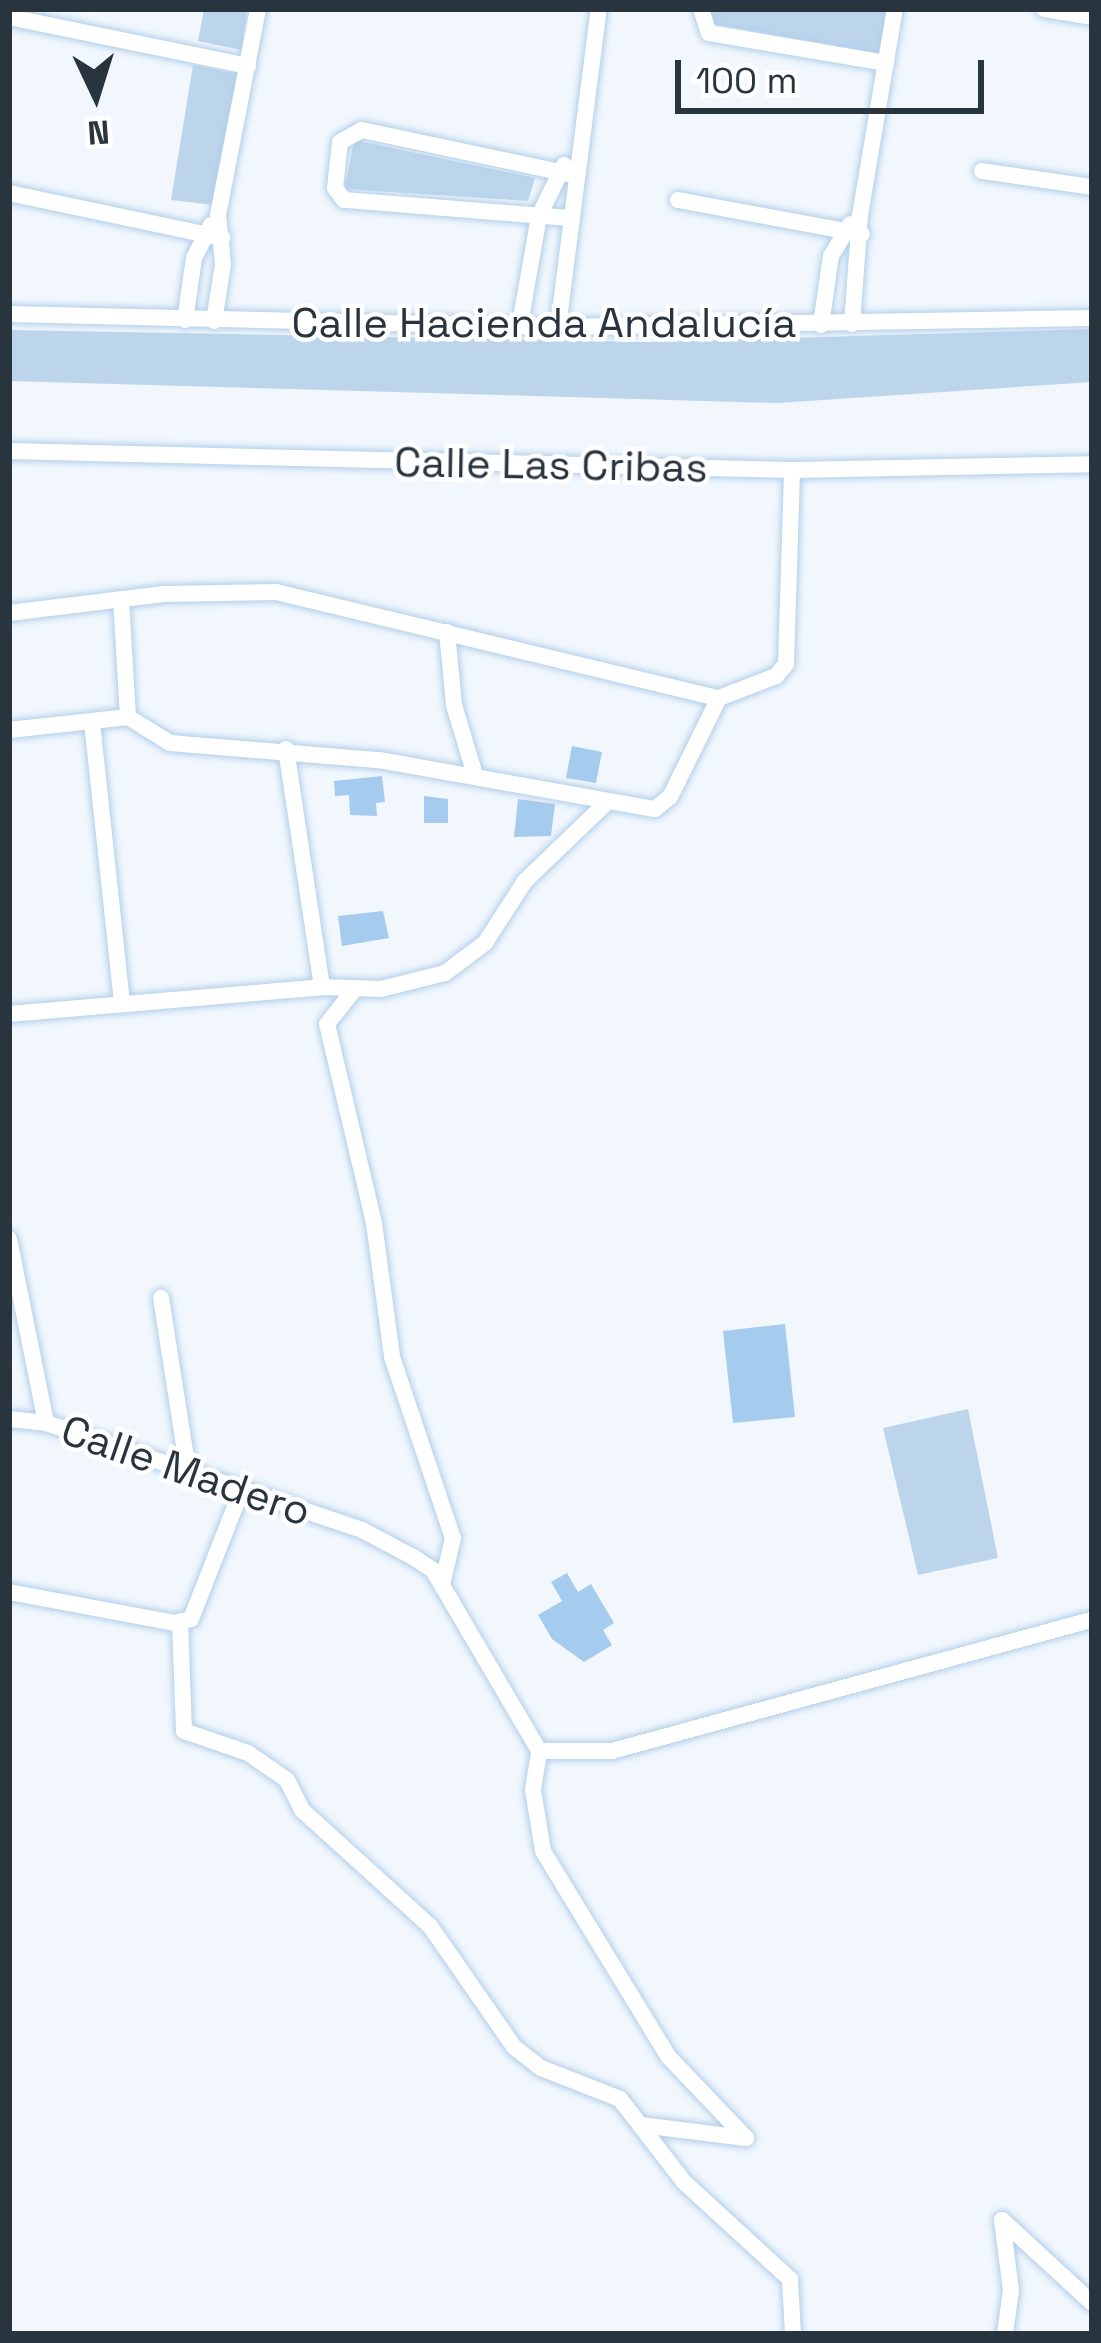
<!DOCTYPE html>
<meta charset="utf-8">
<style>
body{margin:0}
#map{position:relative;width:1101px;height:2343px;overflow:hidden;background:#f1f7fd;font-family:"Space Grotesk",sans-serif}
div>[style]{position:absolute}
.green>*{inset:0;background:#bcd5eb}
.building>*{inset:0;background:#a5cbef}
.roads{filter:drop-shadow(0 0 3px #b2cfea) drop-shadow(0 0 3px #b2cfea)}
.street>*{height:16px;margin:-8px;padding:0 8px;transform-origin:8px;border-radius:8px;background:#fff}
span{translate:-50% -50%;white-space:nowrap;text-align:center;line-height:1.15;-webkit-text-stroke:9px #fff;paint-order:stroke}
.street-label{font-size:42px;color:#28343e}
.frame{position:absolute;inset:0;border:12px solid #28343e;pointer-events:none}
.north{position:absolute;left:36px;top:36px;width:120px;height:120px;-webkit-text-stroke:9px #fff;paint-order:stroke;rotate:176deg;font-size:33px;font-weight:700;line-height:48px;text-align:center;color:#28343e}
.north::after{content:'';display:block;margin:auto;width:42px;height:54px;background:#28343e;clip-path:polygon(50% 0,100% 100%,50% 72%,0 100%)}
.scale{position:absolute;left:675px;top:60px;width:309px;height:54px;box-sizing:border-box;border:6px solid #28343e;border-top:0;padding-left:15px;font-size:36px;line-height:42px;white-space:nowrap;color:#28343e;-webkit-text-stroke:9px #fff;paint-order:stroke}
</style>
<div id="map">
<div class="green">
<i style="clip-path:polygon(204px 9px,247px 9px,241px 50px,198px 41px)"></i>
<i style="clip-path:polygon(711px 9px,883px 9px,889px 10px,879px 53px,708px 23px)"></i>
<i style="clip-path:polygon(193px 65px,238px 74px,214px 205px,171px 200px)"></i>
<i style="clip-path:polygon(354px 140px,535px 178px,528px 201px,345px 189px)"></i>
<i style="clip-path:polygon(1092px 329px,1092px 382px,777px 403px,9px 381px,9px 330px,650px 342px)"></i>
<i style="clip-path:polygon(968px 1409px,998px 1558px,918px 1575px,883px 1428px)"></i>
</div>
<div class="building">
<i style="clip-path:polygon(572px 746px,602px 752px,596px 783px,566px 778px)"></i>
<i style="clip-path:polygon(382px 776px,385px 802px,376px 803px,377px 816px,350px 815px,349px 795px,335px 796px,334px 781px)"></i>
<i style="clip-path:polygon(424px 796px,448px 799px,448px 823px,424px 823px)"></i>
<i style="clip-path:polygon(518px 799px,555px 804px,551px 836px,514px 837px)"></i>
<i style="clip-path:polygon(383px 911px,389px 938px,342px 946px,338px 916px)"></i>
<i style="clip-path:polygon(785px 1324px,795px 1417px,733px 1423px,723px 1331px)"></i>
<i style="clip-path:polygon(567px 1573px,578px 1592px,591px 1584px,614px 1623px,603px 1630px,612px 1645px,584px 1662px,552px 1639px,538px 1615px,562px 1601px,551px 1582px)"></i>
</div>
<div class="roads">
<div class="street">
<i style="left:701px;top:9px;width:25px;rotate:72deg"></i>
<i style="left:709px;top:33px;width:180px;rotate:9.6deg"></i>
<i style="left:1044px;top:9px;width:49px;rotate:9.5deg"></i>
<i style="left:9px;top:17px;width:244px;rotate:11.6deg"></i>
<i style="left:982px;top:171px;width:111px;rotate:8.3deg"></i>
<i style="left:9px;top:193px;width:218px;rotate:11.9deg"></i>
<i style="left:678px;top:200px;width:187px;rotate:10.5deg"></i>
<i style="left:569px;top:218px;width:226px;rotate:-175.4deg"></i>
<i style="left:344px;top:200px;width:15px;rotate:-127deg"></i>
<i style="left:335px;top:188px;width:46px;rotate:-83.8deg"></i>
<i style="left:340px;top:142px;width:25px;rotate:-29deg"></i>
<i style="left:362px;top:130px;width:216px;rotate:12deg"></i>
<i style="left:9px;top:314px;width:549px;rotate:1.36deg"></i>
<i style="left:558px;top:327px;width:534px;rotate:-0.97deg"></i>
<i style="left:185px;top:320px;width:63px;rotate:-81.7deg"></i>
<i style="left:194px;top:258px;width:37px;rotate:-63deg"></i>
<i style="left:214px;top:321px;width:58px;rotate:-81deg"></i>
<i style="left:223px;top:264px;width:49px;rotate:-95.8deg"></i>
<i style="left:218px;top:215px;width:210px;rotate:-79deg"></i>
<i style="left:520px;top:324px;width:110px;rotate:-80deg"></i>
<i style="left:539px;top:216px;width:57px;rotate:-63.9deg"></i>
<i style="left:852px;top:324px;width:109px;rotate:-85.8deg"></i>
<i style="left:860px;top:215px;width:209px;rotate:-80.4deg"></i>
<i style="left:821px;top:325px;width:70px;rotate:-81.8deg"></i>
<i style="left:831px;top:256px;width:37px;rotate:-59deg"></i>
<i style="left:558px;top:327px;width:321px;rotate:-82.7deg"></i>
<i style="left:9px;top:451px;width:783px;rotate:1.39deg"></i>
<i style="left:792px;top:470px;width:300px;rotate:-1.1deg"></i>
<i style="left:121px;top:599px;width:118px;rotate:86.6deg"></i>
<i style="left:9px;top:613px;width:156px;rotate:-7deg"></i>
<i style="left:164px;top:594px;width:112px;rotate:-1deg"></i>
<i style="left:276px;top:592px;width:456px;rotate:13.5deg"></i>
<i style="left:447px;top:632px;width:73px;rotate:84.5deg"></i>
<i style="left:454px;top:705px;width:73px;rotate:73.3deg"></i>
<i style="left:92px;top:722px;width:284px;rotate:83.9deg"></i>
<i style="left:9px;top:730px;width:120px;rotate:-6.2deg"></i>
<i style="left:128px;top:717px;width:49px;rotate:31.8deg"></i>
<i style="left:170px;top:743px;width:210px;rotate:4.7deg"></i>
<i style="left:379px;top:760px;width:280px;rotate:10.1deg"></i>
<i style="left:655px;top:809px;width:19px;rotate:-39deg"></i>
<i style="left:670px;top:797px;width:110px;rotate:-63.7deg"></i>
<i style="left:719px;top:698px;width:61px;rotate:-21.1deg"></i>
<i style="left:776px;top:676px;width:16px;rotate:-50deg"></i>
<i style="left:786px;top:664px;width:194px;rotate:-88.2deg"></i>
<i style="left:286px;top:749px;width:241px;rotate:81.4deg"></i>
<i style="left:354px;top:990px;width:43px;rotate:128.5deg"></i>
<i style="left:327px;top:1024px;width:204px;rotate:76.7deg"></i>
<i style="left:374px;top:1223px;width:135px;rotate:82.3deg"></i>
<i style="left:392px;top:1357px;width:191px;rotate:71.4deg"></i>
<i style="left:453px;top:1538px;width:48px;rotate:103.2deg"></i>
<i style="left:9px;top:1014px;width:314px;rotate:-4.9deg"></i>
<i style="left:322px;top:987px;width:59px;rotate:1.9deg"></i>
<i style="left:381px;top:989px;width:66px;rotate:-14deg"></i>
<i style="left:445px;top:973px;width:50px;rotate:-36.9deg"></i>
<i style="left:485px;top:943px;width:74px;rotate:-57.2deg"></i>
<i style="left:525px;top:881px;width:110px;rotate:-43.9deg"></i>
<i style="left:9px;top:1239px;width:188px;rotate:78.6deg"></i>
<i style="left:161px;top:1298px;width:175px;rotate:81.1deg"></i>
<i style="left:9px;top:1419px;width:37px;rotate:6deg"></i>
<i style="left:46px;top:1423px;width:334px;rotate:18.7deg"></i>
<i style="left:362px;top:1530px;width:58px;rotate:27.9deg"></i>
<i style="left:413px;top:1557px;width:24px;rotate:33deg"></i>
<i style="left:433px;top:1570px;width:210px;rotate:59.6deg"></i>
<i style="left:9px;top:1592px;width:168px;rotate:10.6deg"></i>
<i style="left:174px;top:1623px;width:17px;rotate:-13deg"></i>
<i style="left:191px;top:1619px;width:140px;rotate:-68.6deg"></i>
<i style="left:180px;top:1622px;width:109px;rotate:87.9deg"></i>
<i style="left:184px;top:1731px;width:68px;rotate:19deg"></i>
<i style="left:248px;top:1753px;width:47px;rotate:34.7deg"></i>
<i style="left:287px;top:1780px;width:34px;rotate:63deg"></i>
<i style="left:302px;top:1810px;width:173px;rotate:42.2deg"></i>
<i style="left:430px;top:1926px;width:147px;rotate:55.2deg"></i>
<i style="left:514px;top:2047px;width:34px;rotate:38deg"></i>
<i style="left:541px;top:2068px;width:85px;rotate:21.4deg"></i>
<i style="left:620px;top:2099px;width:105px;rotate:52.4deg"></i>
<i style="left:684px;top:2182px;width:144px;rotate:42.5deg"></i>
<i style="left:790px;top:2279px;width:55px;rotate:86.9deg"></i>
<i style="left:641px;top:2125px;width:106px;rotate:7.1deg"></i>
<i style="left:746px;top:2138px;width:113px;rotate:-133.6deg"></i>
<i style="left:668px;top:2056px;width:240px;rotate:-121.4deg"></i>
<i style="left:543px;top:1851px;width:62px;rotate:-99.3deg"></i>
<i style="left:533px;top:1790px;width:39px;rotate:-81deg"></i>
<i style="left:539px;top:1751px;width:73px"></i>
<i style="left:612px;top:1751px;width:498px;rotate:-15.3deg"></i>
<i style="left:1002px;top:2220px;width:122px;rotate:42.7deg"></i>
<i style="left:1002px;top:2220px;width:71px;rotate:82.7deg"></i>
<i style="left:1011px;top:2290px;width:44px;rotate:97.8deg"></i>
</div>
</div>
<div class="street-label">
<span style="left:544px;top:323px">Calle Hacienda Andalucía</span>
<span style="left:551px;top:465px;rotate:1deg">Calle Las Cribas</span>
<span style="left:186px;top:1471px;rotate:19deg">Calle Madero</span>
</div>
<div class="frame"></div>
<div class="north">N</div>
<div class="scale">100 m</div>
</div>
